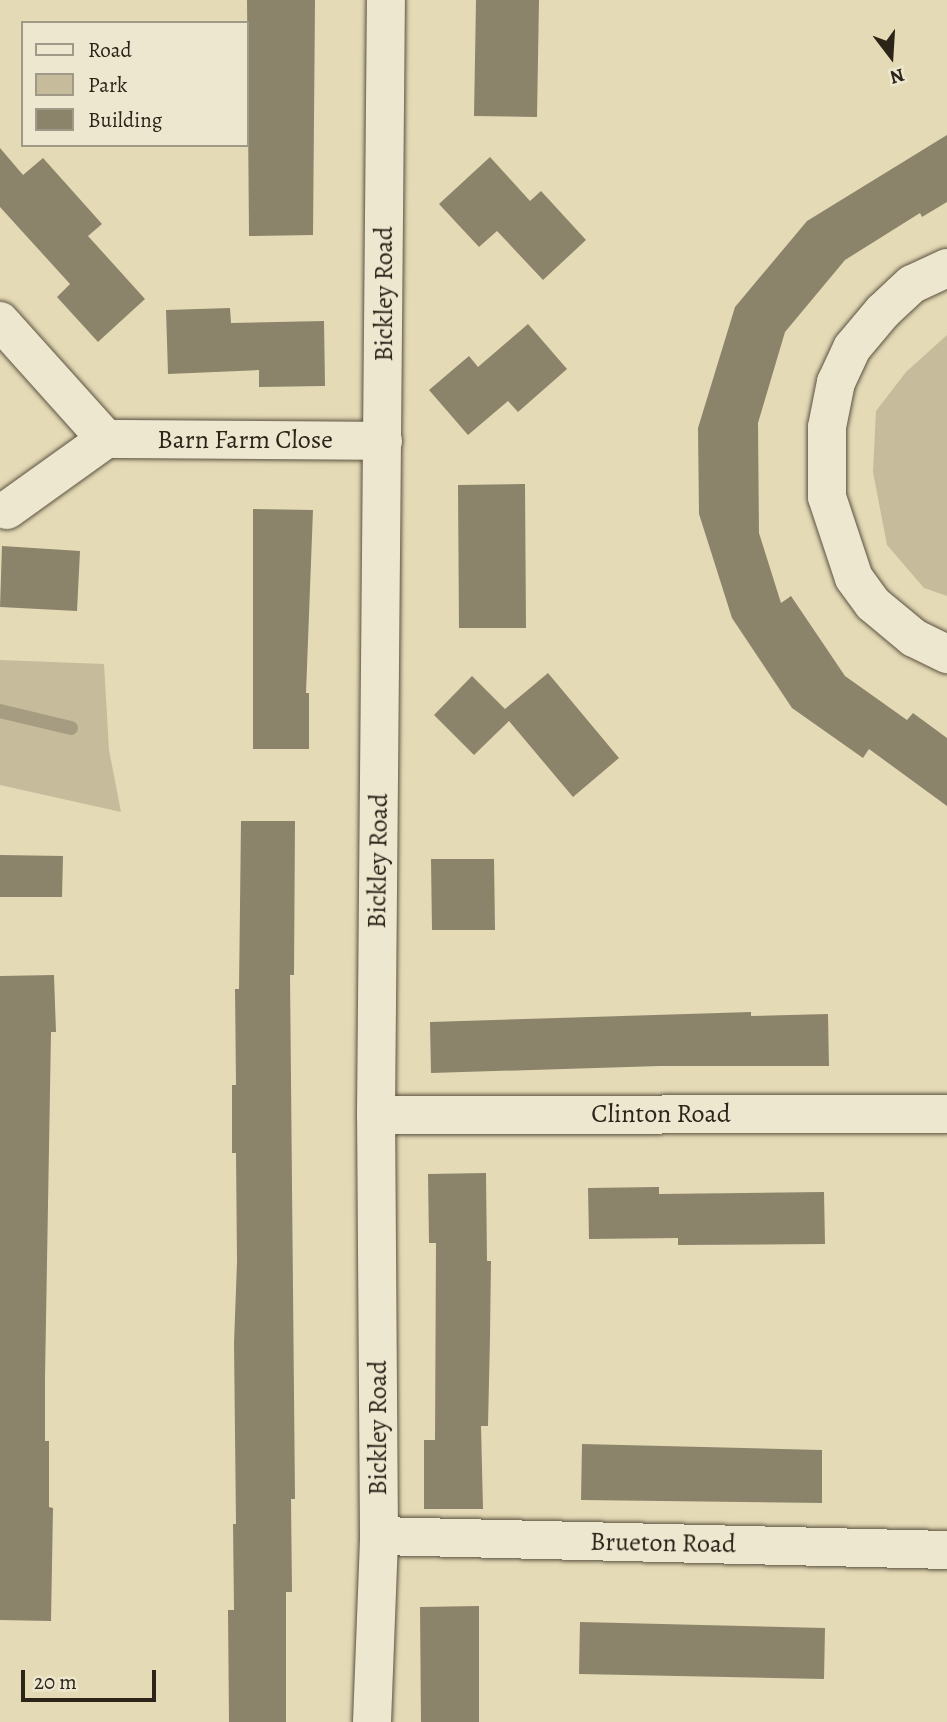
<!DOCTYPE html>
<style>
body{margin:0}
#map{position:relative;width:947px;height:1722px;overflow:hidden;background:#e5dab6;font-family:Alegreya,serif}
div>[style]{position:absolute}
.green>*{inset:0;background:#c6bb9b}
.stream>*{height:14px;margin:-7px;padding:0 7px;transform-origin:7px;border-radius:7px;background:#a69c81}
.building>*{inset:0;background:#8c836b}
.roads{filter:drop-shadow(0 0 2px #5a5240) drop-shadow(0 0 2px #5a5240)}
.minor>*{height:38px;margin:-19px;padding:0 19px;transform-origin:19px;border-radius:19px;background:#eee7d0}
span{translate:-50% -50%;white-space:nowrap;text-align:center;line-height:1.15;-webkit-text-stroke:6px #eee7d0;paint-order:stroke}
.street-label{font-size:26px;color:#2c2419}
.legend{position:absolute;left:21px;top:21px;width:228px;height:126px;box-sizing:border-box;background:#eee7d0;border:2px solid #a09987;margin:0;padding:9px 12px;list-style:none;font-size:21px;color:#2c2419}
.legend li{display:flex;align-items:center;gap:14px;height:35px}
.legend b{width:35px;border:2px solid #a09987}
.north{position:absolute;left:856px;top:21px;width:70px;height:70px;-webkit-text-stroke:5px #eee7d0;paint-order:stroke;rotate:163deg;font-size:19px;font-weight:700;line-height:28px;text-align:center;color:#2c2419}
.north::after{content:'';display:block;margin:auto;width:24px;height:32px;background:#2c2419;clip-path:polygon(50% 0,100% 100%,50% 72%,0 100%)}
.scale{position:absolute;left:21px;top:1670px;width:135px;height:32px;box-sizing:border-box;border:4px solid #2c2419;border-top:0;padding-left:9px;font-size:21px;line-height:24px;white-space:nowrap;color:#2c2419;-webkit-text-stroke:5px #eee7d0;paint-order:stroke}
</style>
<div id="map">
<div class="green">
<i style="clip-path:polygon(947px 335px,947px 596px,924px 588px,887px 545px,873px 472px,876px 411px,906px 372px)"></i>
<i style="clip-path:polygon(0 660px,104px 664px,109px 750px,121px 812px,0 785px)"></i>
</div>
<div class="stream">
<i style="left:0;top:711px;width:73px;rotate:13.5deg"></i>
</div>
<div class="building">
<i style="clip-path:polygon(247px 0,315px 0,313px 235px,249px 236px)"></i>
<i style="clip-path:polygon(476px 0,539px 0,537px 117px,474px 116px)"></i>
<i style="clip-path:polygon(947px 135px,947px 202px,922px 217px,920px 213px,845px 260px,785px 332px,758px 423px,759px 533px,781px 603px,791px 596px,845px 676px,907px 720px,913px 713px,947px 738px,947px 806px,869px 749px,863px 758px,792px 708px,732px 618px,699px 514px,698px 428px,735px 307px,807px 221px)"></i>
<i style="clip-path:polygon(0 148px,23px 175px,43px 158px,102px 224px,88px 236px,145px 299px,98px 342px,57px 297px,70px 284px,0 207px)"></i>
<i style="clip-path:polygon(490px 157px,530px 201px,541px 191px,586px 240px,543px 280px,497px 231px,479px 247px,439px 204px)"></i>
<i style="clip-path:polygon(230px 308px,231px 323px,324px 321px,325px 386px,259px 387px,259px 370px,168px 374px,166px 310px)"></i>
<i style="clip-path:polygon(528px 324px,567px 369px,518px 412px,508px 401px,468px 435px,429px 390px,469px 356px,478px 367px)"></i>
<i style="clip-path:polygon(525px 484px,526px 628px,459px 628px,458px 485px)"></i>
<i style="clip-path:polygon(253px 509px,313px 510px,306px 693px,309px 693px,309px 749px,253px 749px)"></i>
<i style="clip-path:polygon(2px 546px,80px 551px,77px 611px,0 607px)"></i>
<i style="clip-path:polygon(548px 673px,619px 758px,573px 797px,509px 721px,474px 755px,434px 715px,472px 676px,505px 709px)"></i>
<i style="clip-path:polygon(241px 821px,295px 821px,294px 975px,290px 975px,295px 1499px,291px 1499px,292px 1592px,286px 1592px,286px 1722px,229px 1722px,228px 1610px,234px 1610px,233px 1524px,236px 1524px,234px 1343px,237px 1262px,236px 1153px,232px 1153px,232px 1085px,236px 1085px,235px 989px,239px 989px)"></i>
<i style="clip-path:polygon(0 855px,63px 856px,62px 897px,0 897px)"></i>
<i style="clip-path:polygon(431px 859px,494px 859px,495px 930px,432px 930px)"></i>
<i style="clip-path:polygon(54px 975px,56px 1032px,51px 1032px,45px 1378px,45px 1441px,49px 1441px,49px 1507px,53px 1508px,51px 1621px,0 1620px,0 976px)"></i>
<i style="clip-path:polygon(751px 1012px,751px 1016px,828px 1014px,829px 1066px,660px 1066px,431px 1073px,430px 1022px)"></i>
<i style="clip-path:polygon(486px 1173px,487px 1261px,491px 1261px,490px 1336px,488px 1426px,481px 1426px,483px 1509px,424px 1509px,424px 1440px,435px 1440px,436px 1243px,429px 1243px,428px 1174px)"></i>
<i style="clip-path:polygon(659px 1187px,659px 1194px,824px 1192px,825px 1244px,678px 1245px,678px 1238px,589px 1239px,588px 1188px)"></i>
<i style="clip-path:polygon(582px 1444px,822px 1450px,822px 1503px,581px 1500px)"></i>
<i style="clip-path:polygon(479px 1606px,479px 1722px,421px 1722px,420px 1607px)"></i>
<i style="clip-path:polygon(580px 1622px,825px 1628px,824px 1679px,579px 1674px)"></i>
</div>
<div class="roads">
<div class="minor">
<i style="left:947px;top:268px;width:38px;rotate:155deg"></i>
<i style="left:912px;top:284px;width:40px;rotate:137deg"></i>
<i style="left:883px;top:311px;width:48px;rotate:130deg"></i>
<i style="left:852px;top:348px;width:38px;rotate:115deg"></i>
<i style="left:836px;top:382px;width:46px;rotate:101.3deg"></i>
<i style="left:827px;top:427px;width:70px;rotate:90deg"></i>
<i style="left:827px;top:497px;width:85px;rotate:71.6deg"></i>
<i style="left:854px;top:578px;width:32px;rotate:54deg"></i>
<i style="left:873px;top:604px;width:53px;rotate:39.7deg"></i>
<i style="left:914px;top:638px;width:37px;rotate:26deg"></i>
<i style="left:0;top:321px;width:159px;rotate:48.1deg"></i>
<i style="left:106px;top:439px;width:277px;rotate:0.4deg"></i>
<i style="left:7px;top:510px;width:122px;rotate:-35.6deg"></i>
<i style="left:376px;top:1115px;width:571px;rotate:-0.1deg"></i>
<i style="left:379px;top:1536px;width:568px;rotate:1.41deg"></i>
<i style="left:372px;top:1722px;width:186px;rotate:-87.8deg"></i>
<i style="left:379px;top:1536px;width:421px;rotate:-90.4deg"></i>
<i style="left:376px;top:1115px;width:1115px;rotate:-89.49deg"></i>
</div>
</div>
<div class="street-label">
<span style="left:384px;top:294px;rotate:-90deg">Bickley Road</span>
<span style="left:245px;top:440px">Barn Farm Close</span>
<span style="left:378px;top:861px;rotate:-89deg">Bickley Road</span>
<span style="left:661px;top:1114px">Clinton Road</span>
<span style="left:378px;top:1428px;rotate:-90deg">Bickley Road</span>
<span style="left:663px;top:1543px;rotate:1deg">Brueton Road</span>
</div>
<ul class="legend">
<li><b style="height:9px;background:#eee7d0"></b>Road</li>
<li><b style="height:19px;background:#c6bb9b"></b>Park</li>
<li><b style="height:19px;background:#8c836b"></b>Building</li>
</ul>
<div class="north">N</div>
<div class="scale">20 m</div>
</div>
